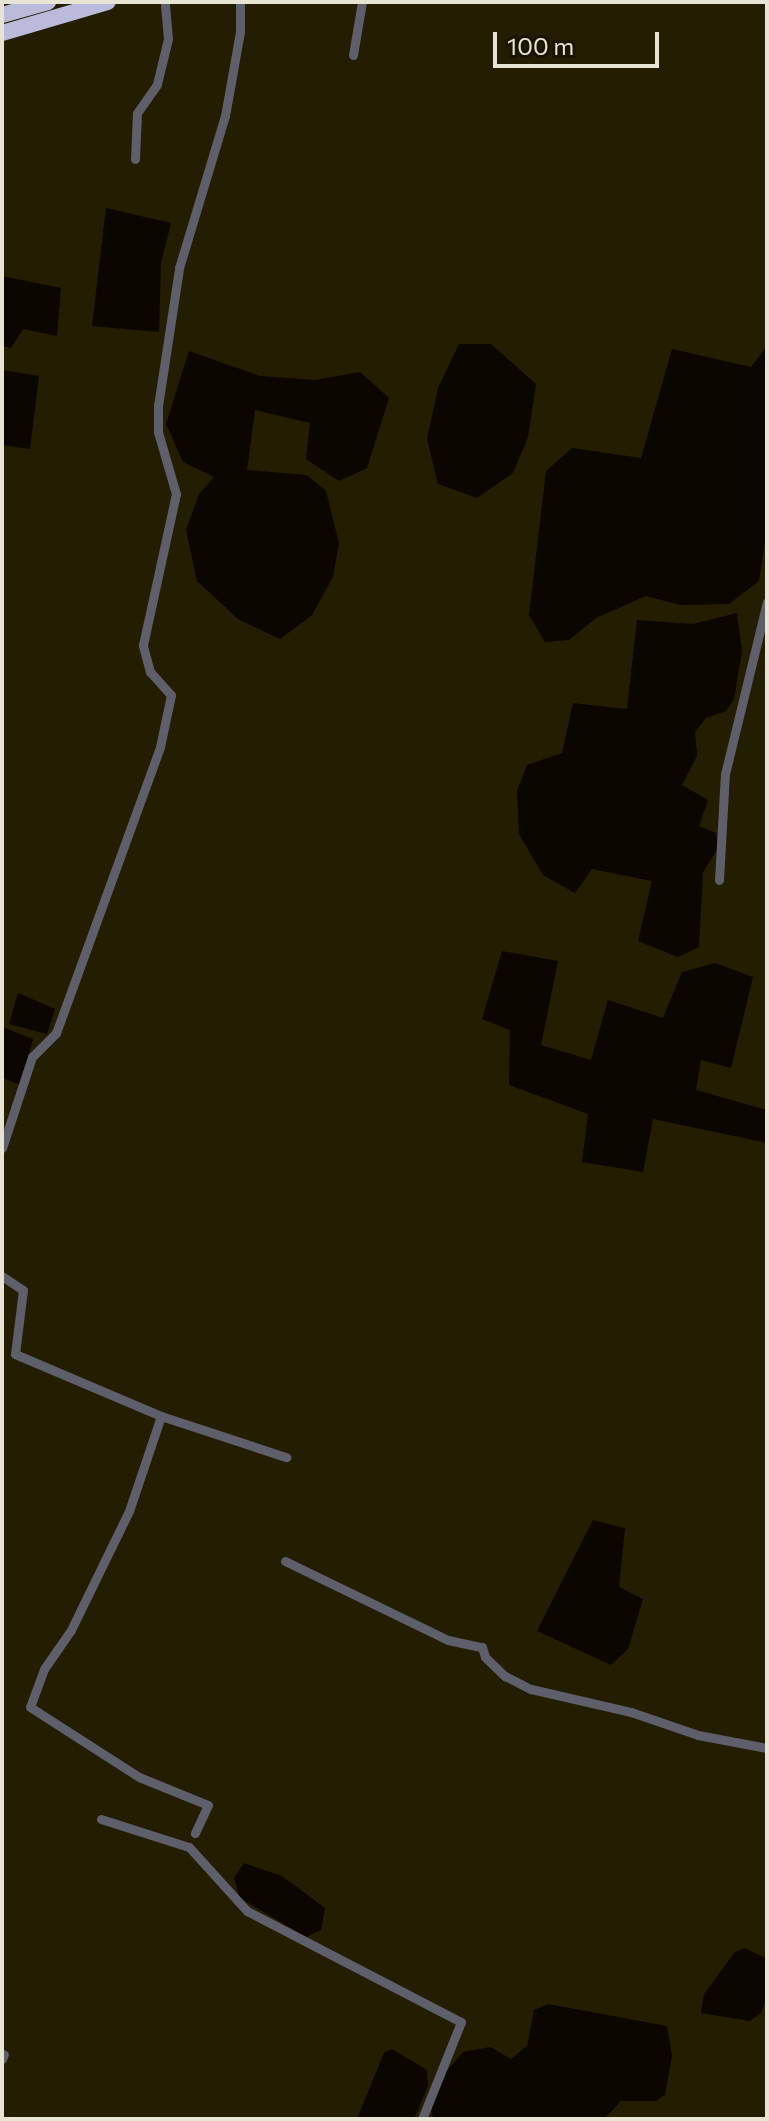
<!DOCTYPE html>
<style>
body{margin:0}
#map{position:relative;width:769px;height:2121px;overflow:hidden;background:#231d01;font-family:Commissioner,sans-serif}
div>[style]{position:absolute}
.water>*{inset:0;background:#0b0600}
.street>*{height:9px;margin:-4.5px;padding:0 4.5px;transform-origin:4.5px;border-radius:4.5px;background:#5f5e6b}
.highway>*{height:16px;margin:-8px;padding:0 8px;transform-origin:8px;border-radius:8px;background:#bbbada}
span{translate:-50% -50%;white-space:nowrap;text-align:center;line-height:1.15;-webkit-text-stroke:8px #1a1400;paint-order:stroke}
.frame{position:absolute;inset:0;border:4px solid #e7e4d3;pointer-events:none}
.scale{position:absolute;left:493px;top:32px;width:166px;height:36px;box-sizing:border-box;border:4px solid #e7e4d3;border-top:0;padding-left:10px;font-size:24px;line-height:28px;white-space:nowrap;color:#e7e4d3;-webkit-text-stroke:6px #1a1400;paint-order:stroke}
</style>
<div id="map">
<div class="water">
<i style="clip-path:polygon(106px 208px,171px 223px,161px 263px,159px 332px,92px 326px)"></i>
<i style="clip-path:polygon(2px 276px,61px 288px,57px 336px,23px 329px,11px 348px,2px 346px)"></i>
<i style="clip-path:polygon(459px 344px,491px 344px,536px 384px,528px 437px,513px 473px,477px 498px,438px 484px,427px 439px,438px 388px)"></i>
<i style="clip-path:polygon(767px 346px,767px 528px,759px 581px,729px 604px,680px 605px,646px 596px,596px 618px,569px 640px,545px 642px,529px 615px,546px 471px,572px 448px,641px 458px,672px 349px,751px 367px)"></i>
<i style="clip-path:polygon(189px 351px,260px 376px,315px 380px,360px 372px,389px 398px,367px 468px,339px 481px,306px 459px,310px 423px,255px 410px,247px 470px,307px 475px,326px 491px,339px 543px,333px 577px,312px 615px,280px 639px,238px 619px,197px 581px,186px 530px,199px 494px,214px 477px,183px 462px,166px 424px)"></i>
<i style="clip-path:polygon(2px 370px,39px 376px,30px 449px,2px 445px)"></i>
<i style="clip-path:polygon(737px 613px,742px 651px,734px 699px,726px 711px,706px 718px,695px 732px,697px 756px,682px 785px,708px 800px,699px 826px,716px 833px,718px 848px,703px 872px,699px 947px,678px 957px,638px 941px,652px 881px,592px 869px,575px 893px,543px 875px,519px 834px,517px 791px,527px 765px,562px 753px,573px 703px,627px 709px,637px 620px,693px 624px)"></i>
<i style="clip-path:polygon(502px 951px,558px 961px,541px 1045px,591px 1060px,608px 1000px,663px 1018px,682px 972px,715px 963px,753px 977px,731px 1068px,701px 1060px,696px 1090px,767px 1110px,767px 1143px,653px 1119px,643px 1172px,582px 1162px,588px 1114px,509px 1085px,510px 1030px,482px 1019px)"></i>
<i style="clip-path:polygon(18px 993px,55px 1009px,47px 1034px,9px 1024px)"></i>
<i style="clip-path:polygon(2px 1027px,33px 1039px,21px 1085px,2px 1078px)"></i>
<i style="clip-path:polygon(593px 1520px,625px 1528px,619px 1587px,643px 1599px,628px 1649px,611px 1665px,537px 1631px)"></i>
<i style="clip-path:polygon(244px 1863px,282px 1876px,325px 1908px,321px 1930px,306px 1937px,240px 1898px,234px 1878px)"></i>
<i style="clip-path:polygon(745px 1948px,767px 1959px,767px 1995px,761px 2013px,750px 2021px,701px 2013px,704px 1994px,735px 1952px)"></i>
<i style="clip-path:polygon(548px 2004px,667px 2026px,672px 2056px,665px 2095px,656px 2101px,621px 2101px,604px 2119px,433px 2119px,431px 2106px,446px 2072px,463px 2052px,490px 2047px,511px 2059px,527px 2046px,534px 2010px)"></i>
<i style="clip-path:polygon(392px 2049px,427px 2070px,428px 2086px,414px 2119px,357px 2119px,384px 2053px)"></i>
</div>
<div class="street">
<i style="left:353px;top:55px;width:54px;rotate:-80.4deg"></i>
<i style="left:135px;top:159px;width:46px;rotate:-87.5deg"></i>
<i style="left:137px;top:113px;width:35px;rotate:-55deg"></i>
<i style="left:157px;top:84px;width:46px;rotate:-76.3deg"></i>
<i style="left:168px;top:39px;width:37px;rotate:-95deg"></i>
<i style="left:719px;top:880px;width:106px;rotate:-86.8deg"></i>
<i style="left:725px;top:774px;width:177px;rotate:-76.3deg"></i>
<i style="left:2px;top:1148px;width:96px;rotate:-71.8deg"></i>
<i style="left:32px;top:1057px;width:34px;rotate:-45deg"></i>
<i style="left:56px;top:1033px;width:304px;rotate:-70deg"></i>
<i style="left:160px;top:747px;width:53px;rotate:-78.1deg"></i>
<i style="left:171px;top:695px;width:31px;rotate:-132deg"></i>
<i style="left:150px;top:672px;width:28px;rotate:-105deg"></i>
<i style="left:143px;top:645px;width:155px;rotate:-77.7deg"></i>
<i style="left:176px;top:494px;width:65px;rotate:-106.2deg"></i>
<i style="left:158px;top:432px;width:26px;rotate:-90deg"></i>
<i style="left:158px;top:406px;width:140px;rotate:-81.3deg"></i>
<i style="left:179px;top:268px;width:159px;rotate:-73.2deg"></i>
<i style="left:225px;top:116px;width:85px;rotate:-79.9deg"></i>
<i style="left:240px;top:32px;width:30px;rotate:-90deg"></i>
<i style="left:2px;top:1276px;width:25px;rotate:34deg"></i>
<i style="left:23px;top:1290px;width:64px;rotate:97.1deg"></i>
<i style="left:15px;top:1354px;width:159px;rotate:23deg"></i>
<i style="left:161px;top:1416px;width:132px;rotate:18.2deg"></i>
<i style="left:161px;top:1416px;width:100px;rotate:108.6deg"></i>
<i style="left:129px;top:1511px;width:132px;rotate:116deg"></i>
<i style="left:71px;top:1630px;width:47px;rotate:124.7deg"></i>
<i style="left:44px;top:1669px;width:40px;rotate:110.2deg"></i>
<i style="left:30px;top:1707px;width:130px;rotate:32.7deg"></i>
<i style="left:139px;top:1777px;width:74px;rotate:22.1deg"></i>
<i style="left:208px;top:1805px;width:31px;rotate:115deg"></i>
<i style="left:285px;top:1561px;width:181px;rotate:25.9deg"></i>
<i style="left:448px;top:1640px;width:35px;rotate:12deg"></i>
<i style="left:482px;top:1647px;width:10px;rotate:73deg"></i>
<i style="left:485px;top:1657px;width:28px;rotate:44deg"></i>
<i style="left:505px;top:1676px;width:29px;rotate:27deg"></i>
<i style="left:531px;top:1689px;width:103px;rotate:13deg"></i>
<i style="left:631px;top:1712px;width:71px;rotate:18.9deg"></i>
<i style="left:698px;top:1735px;width:70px;rotate:10.7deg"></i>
<i style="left:101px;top:1819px;width:92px;rotate:17.7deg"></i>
<i style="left:189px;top:1847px;width:86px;rotate:47.8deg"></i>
<i style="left:247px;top:1911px;width:241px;rotate:27.4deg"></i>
<i style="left:461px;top:2022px;width:105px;rotate:111.9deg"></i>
<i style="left:2px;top:2059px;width:5px;rotate:-68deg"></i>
</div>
<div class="highway">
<i style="left:2px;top:15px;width:48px;rotate:-15.8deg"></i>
<i style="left:2px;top:33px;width:110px;rotate:-16.3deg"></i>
</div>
<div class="frame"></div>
<div class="scale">100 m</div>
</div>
